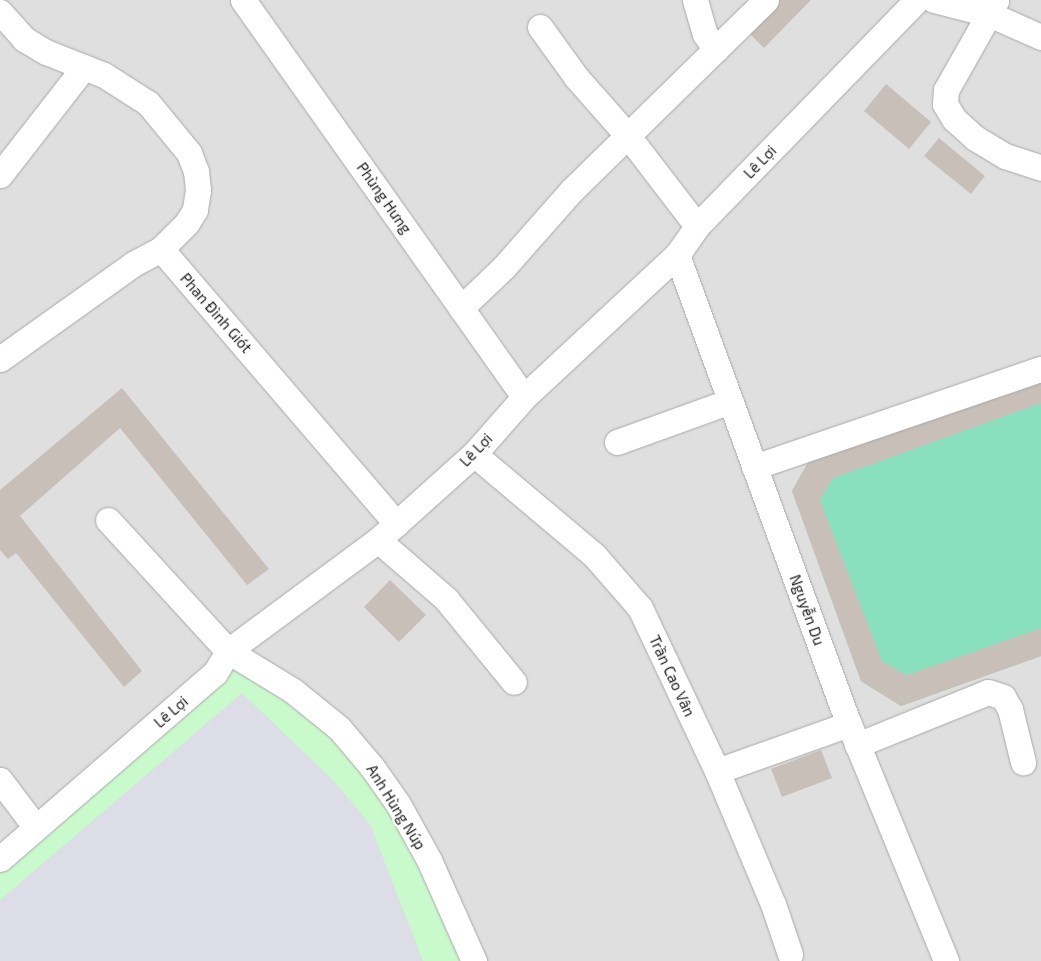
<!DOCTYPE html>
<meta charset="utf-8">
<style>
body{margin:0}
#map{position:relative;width:1041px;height:961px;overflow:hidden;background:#f2efe9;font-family:"Exo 2",sans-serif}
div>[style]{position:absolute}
.residential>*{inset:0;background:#e0dfdf}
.park>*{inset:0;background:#c8facc}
.pitch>*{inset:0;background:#88e0be}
.plaza>*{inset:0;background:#dddde8}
.building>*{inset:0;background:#c7bfb8}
.roads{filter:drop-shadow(0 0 1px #a9a9a9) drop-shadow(0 0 1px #a9a9a9)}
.minor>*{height:25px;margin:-12.5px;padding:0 12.5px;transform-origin:12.5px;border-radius:12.5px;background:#fff}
span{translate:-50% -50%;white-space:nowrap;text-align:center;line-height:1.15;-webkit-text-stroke:5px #fff;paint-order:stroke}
.street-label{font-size:15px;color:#222}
</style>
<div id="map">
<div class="residential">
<i style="clip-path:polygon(0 0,1041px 0,1041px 961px,0 961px)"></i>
</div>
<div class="park">
<i style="clip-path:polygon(228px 651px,372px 767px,471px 961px,0 961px,0 858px)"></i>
</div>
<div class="pitch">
<i style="clip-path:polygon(1041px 376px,1041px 656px,901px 706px,861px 681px,792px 491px,811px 457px)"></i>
</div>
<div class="plaza">
<i style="clip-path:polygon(242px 693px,333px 780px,370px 824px,423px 961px,0 961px,0 900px)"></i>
</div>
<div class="building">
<i style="clip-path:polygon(774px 0,811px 0,764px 48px,745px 29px)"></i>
<i style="clip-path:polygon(886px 84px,931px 122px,909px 149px,864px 111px)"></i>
<i style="clip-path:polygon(939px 138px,985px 176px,971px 194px,924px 156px)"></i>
<i style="clip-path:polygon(1041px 376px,1041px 403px,833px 478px,820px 500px,882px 661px,907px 675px,1041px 628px,1041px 656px,901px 706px,861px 681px,792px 491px,811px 457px)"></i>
<i style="clip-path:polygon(122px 388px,269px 569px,247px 585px,120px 428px,20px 516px,142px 671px,124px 687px,16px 553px,8px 559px,0 550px,0 490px)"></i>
<i style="clip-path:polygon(390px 580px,426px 615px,399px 642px,364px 607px)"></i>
<i style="clip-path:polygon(821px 750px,832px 778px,782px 797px,771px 769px)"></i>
</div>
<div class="roads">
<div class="minor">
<i style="left:243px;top:0;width:486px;rotate:54.7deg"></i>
<i style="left:695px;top:0;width:35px;rotate:74deg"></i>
<i style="left:705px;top:34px;width:19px;rotate:55deg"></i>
<i style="left:934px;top:0;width:57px;rotate:14.3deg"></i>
<i style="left:989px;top:14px;width:87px;rotate:119.5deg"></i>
<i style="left:946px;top:90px;width:14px;rotate:94deg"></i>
<i style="left:945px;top:104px;width:17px;rotate:59deg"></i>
<i style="left:954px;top:119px;width:28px;rotate:42deg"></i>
<i style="left:975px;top:138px;width:35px;rotate:31deg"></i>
<i style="left:1005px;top:156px;width:38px;rotate:18deg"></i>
<i style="left:996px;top:1px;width:15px;rotate:118deg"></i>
<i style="left:989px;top:14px;width:57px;rotate:23.9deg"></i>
<i style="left:0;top:12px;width:36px;rotate:48deg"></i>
<i style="left:24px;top:39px;width:26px;rotate:31deg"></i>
<i style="left:46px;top:52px;width:62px;rotate:21.6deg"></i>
<i style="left:104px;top:75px;width:52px;rotate:32.5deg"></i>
<i style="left:148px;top:103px;width:65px;rotate:50.6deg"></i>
<i style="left:189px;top:153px;width:19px;rotate:69deg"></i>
<i style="left:196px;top:171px;width:19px;rotate:84deg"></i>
<i style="left:198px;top:190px;width:20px;rotate:99deg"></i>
<i style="left:195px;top:210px;width:15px;rotate:122deg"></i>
<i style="left:187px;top:223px;width:37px;rotate:135deg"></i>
<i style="left:540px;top:27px;width:62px;rotate:54.2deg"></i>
<i style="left:576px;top:77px;width:79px;rotate:48.6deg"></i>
<i style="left:628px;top:136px;width:113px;rotate:52.5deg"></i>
<i style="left:0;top:175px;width:137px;rotate:-52.1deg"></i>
<i style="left:677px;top:255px;width:500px;rotate:69.9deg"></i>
<i style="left:849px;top:724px;width:256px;rotate:67.7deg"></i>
<i style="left:461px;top:308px;width:59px;rotate:-43.6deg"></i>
<i style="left:504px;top:267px;width:101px;rotate:-48.6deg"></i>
<i style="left:571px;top:191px;width:273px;rotate:-44.4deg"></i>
<i style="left:0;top:359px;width:163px;rotate:-35.5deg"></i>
<i style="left:133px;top:264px;width:32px;rotate:-28deg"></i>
<i style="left:161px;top:249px;width:362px;rotate:49.4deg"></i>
<i style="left:617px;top:442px;width:120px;rotate:-19.9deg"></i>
<i style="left:474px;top:454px;width:157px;rotate:40.1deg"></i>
<i style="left:594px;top:555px;width:70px;rotate:49deg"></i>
<i style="left:640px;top:608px;width:180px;rotate:64.7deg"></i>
<i style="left:717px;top:771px;width:144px;rotate:67.2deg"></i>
<i style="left:773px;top:904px;width:53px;rotate:71.2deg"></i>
<i style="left:754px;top:467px;width:303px;rotate:-18.9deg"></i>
<i style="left:108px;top:520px;width:178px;rotate:47.5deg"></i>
<i style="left:228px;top:651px;width:75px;rotate:31.4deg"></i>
<i style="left:292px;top:690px;width:60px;rotate:39deg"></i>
<i style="left:339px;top:728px;width:51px;rotate:49.8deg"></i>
<i style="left:372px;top:767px;width:45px;rotate:54.9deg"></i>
<i style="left:398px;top:804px;width:64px;rotate:61deg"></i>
<i style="left:429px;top:860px;width:111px;rotate:66deg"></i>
<i style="left:378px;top:540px;width:90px;rotate:40.9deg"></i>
<i style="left:446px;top:599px;width:107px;rotate:50.7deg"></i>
<i style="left:857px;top:745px;width:141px;rotate:-22deg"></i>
<i style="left:988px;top:692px;width:16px;rotate:18deg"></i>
<i style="left:1003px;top:697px;width:14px;rotate:60deg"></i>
<i style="left:1010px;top:709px;width:55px;rotate:76.2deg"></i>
<i style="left:717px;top:771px;width:140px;rotate:-19.6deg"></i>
<i style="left:0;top:780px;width:46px;rotate:52.9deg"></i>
<i style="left:0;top:859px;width:284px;rotate:-40.9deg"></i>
<i style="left:215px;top:673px;width:26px;rotate:-59deg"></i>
<i style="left:228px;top:651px;width:187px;rotate:-36.5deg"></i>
<i style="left:378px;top:540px;width:129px;rotate:-41.9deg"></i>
<i style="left:474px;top:454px;width:76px;rotate:-48.7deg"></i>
<i style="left:524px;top:397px;width:209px;rotate:-42.9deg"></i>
<i style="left:677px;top:255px;width:35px;rotate:-55deg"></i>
<i style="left:697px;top:226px;width:315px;rotate:-45.8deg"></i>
</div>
</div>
<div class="street-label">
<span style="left:760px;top:162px;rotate:-46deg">Lê Lợi</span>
<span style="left:384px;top:198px;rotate:55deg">Phùng Hưng</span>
<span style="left:216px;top:313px;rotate:49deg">Phan Đình Giót</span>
<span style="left:476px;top:450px;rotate:-46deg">Lê Lợi</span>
<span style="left:807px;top:610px;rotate:70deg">Nguyễn Du</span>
<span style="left:672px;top:676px;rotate:65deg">Trần Cao Vân</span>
<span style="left:171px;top:712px;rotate:-41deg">Lê Lợi</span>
<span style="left:396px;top:807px;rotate:58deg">Anh Hùng Núp</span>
</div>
</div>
